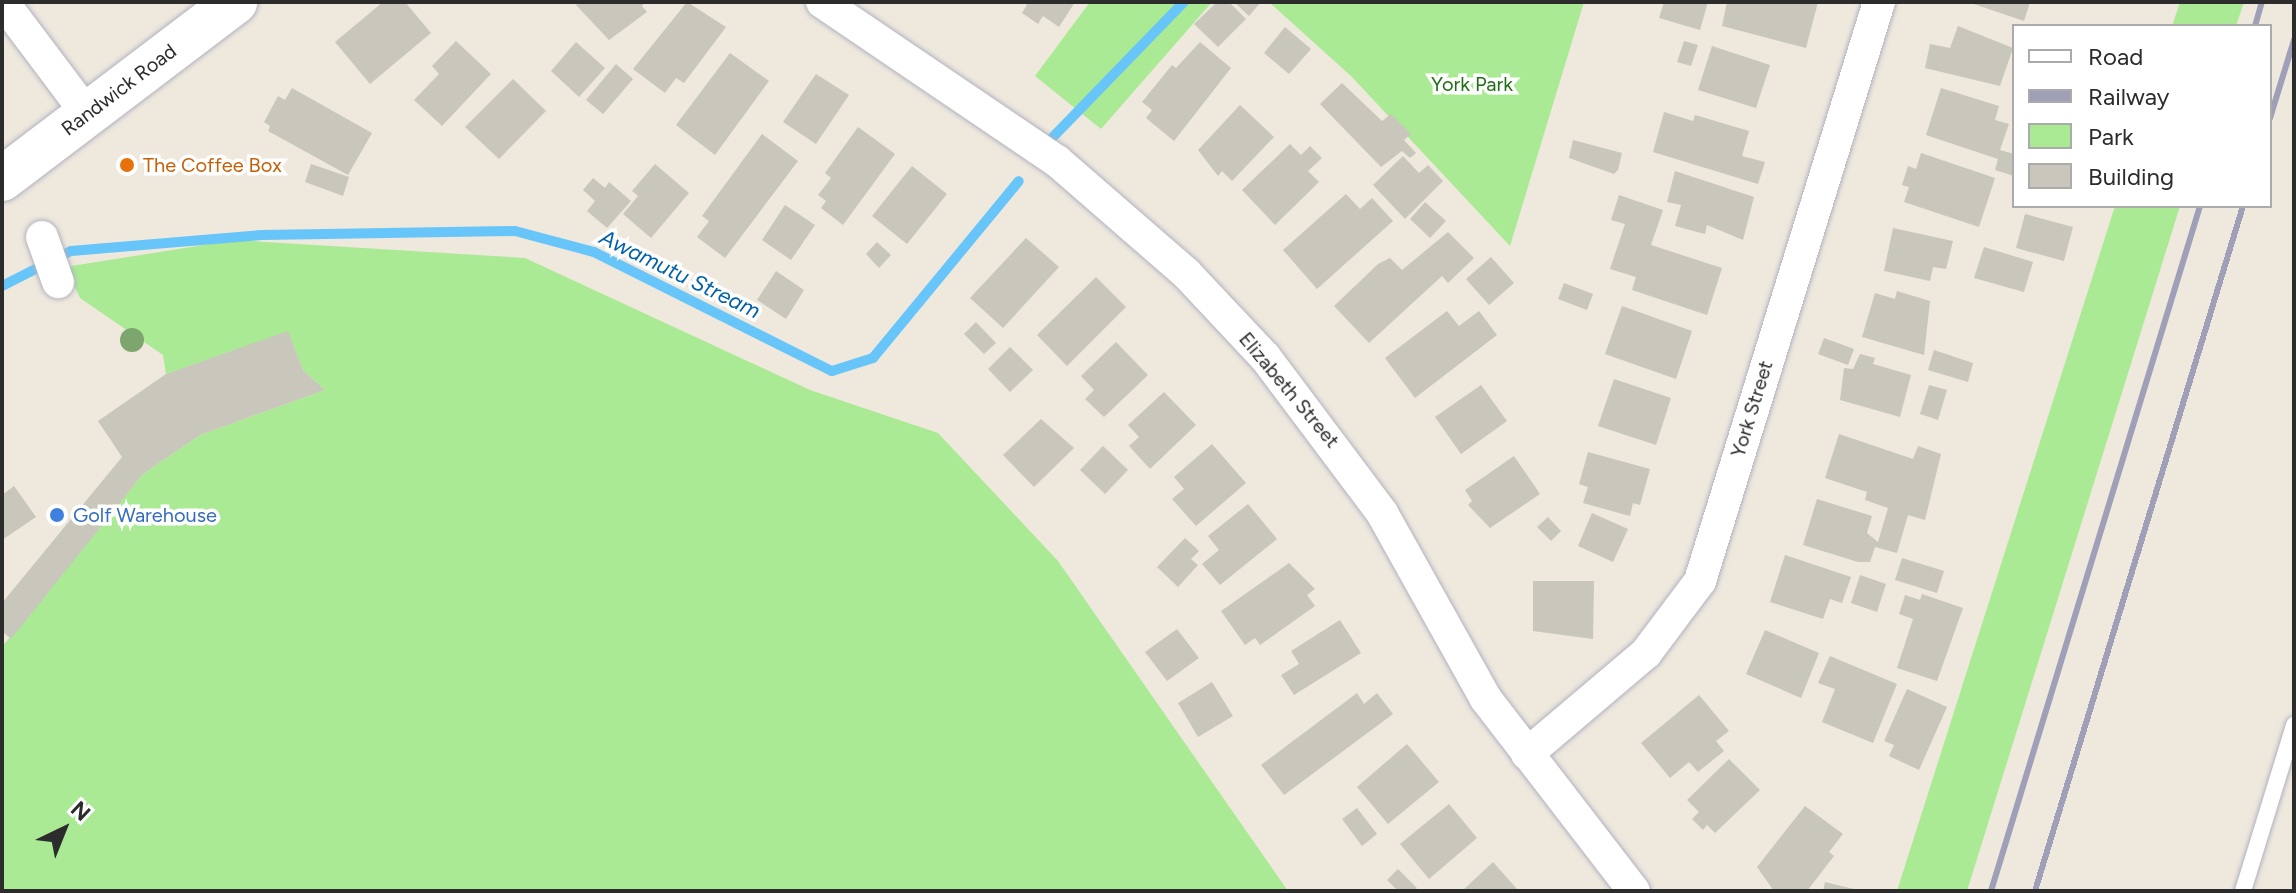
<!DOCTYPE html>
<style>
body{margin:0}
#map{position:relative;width:2296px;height:893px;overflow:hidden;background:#eee8dd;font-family:Figtree,sans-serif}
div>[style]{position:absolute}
.green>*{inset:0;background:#aaea94}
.stream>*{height:10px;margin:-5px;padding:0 5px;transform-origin:5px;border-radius:5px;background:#67c5f9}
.building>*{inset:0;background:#c9c6bb}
.roads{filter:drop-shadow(0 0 2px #b1b2c0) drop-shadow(0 0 2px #b1b2c0)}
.service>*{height:16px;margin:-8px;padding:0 8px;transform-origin:8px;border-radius:8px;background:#fff}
.minor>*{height:32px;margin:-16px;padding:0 16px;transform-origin:16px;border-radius:16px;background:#fff}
.secondary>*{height:44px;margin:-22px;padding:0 22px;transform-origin:22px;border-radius:22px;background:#fff}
.rail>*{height:6px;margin:-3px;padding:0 3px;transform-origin:3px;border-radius:3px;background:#9fa0b8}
.trees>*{width:24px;height:24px;margin:-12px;border-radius:50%;background:#7ca66e}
.dots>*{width:22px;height:22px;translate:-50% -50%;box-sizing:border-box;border:4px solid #fff;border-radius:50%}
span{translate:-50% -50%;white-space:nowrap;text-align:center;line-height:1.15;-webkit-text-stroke:7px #fff;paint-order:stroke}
.park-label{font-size:20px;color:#1f7014}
.street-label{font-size:20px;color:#2c2c2c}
.food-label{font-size:20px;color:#c56008}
.left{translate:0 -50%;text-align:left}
.shop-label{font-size:20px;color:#366cbe}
.water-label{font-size:22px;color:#0161aa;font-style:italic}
.frame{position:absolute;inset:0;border:4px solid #2c2c2c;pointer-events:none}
.legend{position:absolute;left:2012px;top:24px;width:260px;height:184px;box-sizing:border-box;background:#fff;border:2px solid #ababab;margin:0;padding:10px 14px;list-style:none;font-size:24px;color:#2c2c2c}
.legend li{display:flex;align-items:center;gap:16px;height:40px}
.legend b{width:40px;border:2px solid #ababab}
.north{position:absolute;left:24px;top:789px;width:80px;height:80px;-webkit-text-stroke:6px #fff;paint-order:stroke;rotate:43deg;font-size:22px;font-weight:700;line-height:32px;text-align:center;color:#2c2c2c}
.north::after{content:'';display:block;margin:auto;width:28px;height:36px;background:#2c2c2c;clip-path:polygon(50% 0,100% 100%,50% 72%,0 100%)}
</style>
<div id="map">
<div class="green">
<i style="clip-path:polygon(1090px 2px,1212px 2px,1101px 129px,1035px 76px)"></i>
<i style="clip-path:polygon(1269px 2px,1584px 2px,1510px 246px,1351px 76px)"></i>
<i style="clip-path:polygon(2180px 2px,2244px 2px,2236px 26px,2172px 26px)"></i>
<i style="clip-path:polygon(2115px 206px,2180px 206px,1967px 891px,1897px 891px)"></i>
<i style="clip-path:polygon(235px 240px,525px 258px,810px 390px,938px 433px,1058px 561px,1288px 891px,2px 891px,2px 647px,143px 474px,200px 435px,325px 390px,303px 370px,288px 332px,166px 374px,163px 355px,80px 298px,65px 267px)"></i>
</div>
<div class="stream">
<i style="left:1053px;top:137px;width:188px;rotate:-45.9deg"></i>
<i style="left:2px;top:286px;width:77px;rotate:-26.9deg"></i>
<i style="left:71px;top:251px;width:192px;rotate:-4.8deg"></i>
<i style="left:262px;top:235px;width:253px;rotate:-0.9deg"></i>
<i style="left:515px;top:231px;width:82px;rotate:14.9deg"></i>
<i style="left:594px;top:252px;width:266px;rotate:26.6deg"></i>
<i style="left:832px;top:371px;width:43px;rotate:-17.6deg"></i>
<i style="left:873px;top:358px;width:229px;rotate:-50.5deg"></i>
</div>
<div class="building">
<i style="clip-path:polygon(383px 2px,405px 2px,431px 33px,370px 84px,335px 42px)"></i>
<i style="clip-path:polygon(580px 2px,646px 2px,642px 6px,647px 12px,609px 40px,576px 5px)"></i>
<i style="clip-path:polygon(687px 2px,726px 27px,684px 83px,676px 78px,665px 93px,633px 69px)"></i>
<i style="clip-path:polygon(1023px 2px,1075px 2px,1059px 27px,1043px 16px,1038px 24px,1022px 13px,1027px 5px)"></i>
<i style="clip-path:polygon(1217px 2px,1229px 2px,1246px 19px,1218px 47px,1194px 24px)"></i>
<i style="clip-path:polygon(1234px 2px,1261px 2px,1249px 16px)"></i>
<i style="clip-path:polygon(1664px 2px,1708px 2px,1700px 30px,1659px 18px)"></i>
<i style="clip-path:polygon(1727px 2px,1818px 2px,1806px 48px,1722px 26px)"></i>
<i style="clip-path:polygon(1968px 2px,2030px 2px,2024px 21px)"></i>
<i style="clip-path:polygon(1958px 26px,2013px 48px,2000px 86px,1925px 68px,1930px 44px,1950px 48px)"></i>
<i style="clip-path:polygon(1285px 27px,1311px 49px,1289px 74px,1264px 53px)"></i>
<i style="clip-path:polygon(456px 41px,491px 74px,442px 126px,414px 100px,439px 74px,432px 66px)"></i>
<i style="clip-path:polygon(1684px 41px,1698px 45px,1691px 66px,1677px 62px)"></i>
<i style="clip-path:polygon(576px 42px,605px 68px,579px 97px,551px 71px)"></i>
<i style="clip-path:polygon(1200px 42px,1231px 68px,1174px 141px,1146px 118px,1152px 110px,1142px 102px,1172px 65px,1176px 68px)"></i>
<i style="clip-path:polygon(1712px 46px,1770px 65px,1756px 108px,1698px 90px)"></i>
<i style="clip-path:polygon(730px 53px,769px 81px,715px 155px,676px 125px)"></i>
<i style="clip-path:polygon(616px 64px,633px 79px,603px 114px,586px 100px)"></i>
<i style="clip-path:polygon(816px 74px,849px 95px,816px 144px,783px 122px)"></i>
<i style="clip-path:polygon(513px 79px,546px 111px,499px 159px,465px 127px)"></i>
<i style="clip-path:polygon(1342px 83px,1382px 121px,1391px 114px,1411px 134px,1404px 140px,1416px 153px,1410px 158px,1402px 151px,1381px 167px,1320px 104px)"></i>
<i style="clip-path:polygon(292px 88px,372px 133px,348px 175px,268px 131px,270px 126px,264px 122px,278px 96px,285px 100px)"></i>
<i style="clip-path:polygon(1941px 88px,1999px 106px,1995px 120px,2009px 124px,2000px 150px,2014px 154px,2014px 176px,1995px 170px,1998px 159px,1926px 135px)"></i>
<i style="clip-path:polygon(1240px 105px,1274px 137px,1232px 181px,1222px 171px,1218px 176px,1198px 150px)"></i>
<i style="clip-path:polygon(1664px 112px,1693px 121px,1695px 115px,1749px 131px,1742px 156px,1765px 162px,1758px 184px,1653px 152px)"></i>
<i style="clip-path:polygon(858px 127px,895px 154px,843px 225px,821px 208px,826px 201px,818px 195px,831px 178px,825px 173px)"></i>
<i style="clip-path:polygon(762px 134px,798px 161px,725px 258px,697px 237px,709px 221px,702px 216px)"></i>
<i style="clip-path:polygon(1573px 140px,1622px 153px,1618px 170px,1614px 174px,1569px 158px)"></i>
<i style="clip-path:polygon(1290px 144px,1301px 155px,1310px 146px,1322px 158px,1308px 171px,1319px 182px,1275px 225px,1242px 190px)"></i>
<i style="clip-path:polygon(1921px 153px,1995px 178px,1979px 227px,1904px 202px,1909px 187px,1902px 185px,1908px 166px,1916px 169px)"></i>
<i style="clip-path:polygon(1403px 156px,1419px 173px,1428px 165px,1443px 181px,1405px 219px,1373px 185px)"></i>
<i style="clip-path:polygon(311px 164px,349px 177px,343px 196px,305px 182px)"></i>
<i style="clip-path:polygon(655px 164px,689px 193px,651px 238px,623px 214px,638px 196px,632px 191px)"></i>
<i style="clip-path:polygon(912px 166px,947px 194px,907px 244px,872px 216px)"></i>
<i style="clip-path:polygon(1675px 171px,1754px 197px,1743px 240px,1707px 225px,1705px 234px,1675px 226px,1681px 205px,1667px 202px)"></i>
<i style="clip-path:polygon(593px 178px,605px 188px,609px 182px,631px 201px,607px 228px,587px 211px,595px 201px,583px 190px)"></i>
<i style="clip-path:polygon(1346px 194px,1360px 209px,1372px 198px,1393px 221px,1317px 289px,1283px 250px)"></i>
<i style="clip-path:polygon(1619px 195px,1663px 210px,1651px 245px,1722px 268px,1707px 315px,1632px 290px,1636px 277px,1610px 269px,1625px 224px,1611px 220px)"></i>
<i style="clip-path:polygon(1425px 202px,1446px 221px,1430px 238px,1410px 219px)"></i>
<i style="clip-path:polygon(785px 205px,815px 225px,791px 260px,762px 240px)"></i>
<i style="clip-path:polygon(2025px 214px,2073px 227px,2064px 261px,2016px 248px)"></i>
<i style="clip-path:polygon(1893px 228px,1953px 241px,1946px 269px,1933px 267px,1930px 281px,1884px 271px)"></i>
<i style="clip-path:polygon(1448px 232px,1474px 258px,1448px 283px,1442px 276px,1369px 343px,1334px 306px,1378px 264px,1390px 258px,1402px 270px)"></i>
<i style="clip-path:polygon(1026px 238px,1059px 267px,1003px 328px,970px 298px)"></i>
<i style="clip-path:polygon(877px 242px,891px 255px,879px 268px,866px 254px)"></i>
<i style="clip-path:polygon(1984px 247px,2033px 262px,2024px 292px,1974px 278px)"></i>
<i style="clip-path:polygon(1491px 257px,1514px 283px,1489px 305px,1466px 279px)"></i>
<i style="clip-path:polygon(776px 271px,804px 290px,786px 319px,757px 300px)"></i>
<i style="clip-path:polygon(1096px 277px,1126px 307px,1067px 366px,1037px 335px)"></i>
<i style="clip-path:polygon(1564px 283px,1593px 294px,1587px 310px,1558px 299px)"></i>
<i style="clip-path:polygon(1897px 291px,1930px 301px,1924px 355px,1862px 337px,1875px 293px,1895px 299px)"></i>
<i style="clip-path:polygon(1622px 306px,1692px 331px,1676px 379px,1605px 354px)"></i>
<i style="clip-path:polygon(1447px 311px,1459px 326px,1479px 311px,1497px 335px,1415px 398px,1385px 358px)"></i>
<i style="clip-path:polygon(976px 322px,996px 343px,984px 354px,964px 334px)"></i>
<i style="clip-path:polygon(288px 331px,303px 370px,325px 390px,200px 435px,143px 474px,11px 639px,2px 631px,2px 603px,122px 457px,98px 421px,166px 374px)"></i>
<i style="clip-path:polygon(1824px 338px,1854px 349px,1848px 365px,1818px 354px)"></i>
<i style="clip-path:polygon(1116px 342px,1148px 375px,1104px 417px,1085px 399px,1094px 390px,1081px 376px)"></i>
<i style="clip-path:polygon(1010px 347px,1033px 370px,1010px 392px,988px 369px)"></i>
<i style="clip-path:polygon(1934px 350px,1973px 363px,1968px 382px,1928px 370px)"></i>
<i style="clip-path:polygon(1860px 354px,1875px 358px,1873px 364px,1911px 375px,1900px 417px,1840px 400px,1844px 368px,1853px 369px)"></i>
<i style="clip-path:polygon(1614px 379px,1671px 398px,1656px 445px,1598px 426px)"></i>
<i style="clip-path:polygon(1481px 385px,1507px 421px,1461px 454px,1435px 417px)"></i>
<i style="clip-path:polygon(1929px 385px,1947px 390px,1938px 420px,1920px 414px)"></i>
<i style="clip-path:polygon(1164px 392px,1196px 425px,1150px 469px,1129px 446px,1139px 437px,1128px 425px)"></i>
<i style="clip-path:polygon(1041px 419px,1074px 448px,1034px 487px,1003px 455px)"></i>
<i style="clip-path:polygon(1839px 434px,1913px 459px,1918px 446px,1941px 454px,1925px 520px,1908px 515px,1897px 553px,1875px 547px,1870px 562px,1858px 562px,1803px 545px,1817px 499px,1872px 516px,1867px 533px,1878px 542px,1888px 508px,1865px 500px,1867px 492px,1825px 478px)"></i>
<i style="clip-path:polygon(1212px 444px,1246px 483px,1196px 526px,1172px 499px,1184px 489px,1174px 477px)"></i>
<i style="clip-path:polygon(1103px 446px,1128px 470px,1105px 494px,1080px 470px)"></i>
<i style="clip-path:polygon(1588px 452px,1650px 469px,1640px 505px,1633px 503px,1630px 516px,1583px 503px,1588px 487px,1579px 484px)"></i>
<i style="clip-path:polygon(1514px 456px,1540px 494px,1490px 528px,1468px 505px,1472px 501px,1465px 490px)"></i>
<i style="clip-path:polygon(14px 486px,36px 517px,2px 540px,2px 495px)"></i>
<i style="clip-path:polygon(1248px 504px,1277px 539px,1220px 585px,1202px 564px,1219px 550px,1208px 536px)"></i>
<i style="clip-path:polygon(1592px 513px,1628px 529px,1613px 562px,1578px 546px)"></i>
<i style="clip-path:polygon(1548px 517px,1561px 531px,1551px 541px,1537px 527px)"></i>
<i style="clip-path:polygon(1185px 538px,1199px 551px,1191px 559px,1198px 565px,1178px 587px,1157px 567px)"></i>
<i style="clip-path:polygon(1785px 555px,1851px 577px,1842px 603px,1830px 599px,1823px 619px,1770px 602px)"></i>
<i style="clip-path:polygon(1902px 558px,1944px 571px,1937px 593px,1895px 580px)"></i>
<i style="clip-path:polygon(1289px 563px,1315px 589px,1307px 595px,1315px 606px,1260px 645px,1255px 638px,1245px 645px,1221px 611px)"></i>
<i style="clip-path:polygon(1860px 575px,1886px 584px,1877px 612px,1851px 603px)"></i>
<i style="clip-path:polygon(1533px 581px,1594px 581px,1593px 639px,1533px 631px)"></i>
<i style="clip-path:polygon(1922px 594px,1963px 608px,1937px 681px,1897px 668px,1913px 619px,1899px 614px,1905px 595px,1920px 600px)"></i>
<i style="clip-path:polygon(1340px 620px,1361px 653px,1294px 695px,1281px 675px,1299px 664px,1291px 651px)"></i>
<i style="clip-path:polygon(1177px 629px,1199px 658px,1167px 681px,1145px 652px)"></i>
<i style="clip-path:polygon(1765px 630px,1819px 653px,1801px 698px,1746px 674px)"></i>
<i style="clip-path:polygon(1830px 656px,1897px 684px,1873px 743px,1822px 722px,1835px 689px,1818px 683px)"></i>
<i style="clip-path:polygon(1212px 682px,1233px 716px,1198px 737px,1178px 703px)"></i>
<i style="clip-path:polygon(1907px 689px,1947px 707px,1919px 770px,1889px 756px,1894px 745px,1884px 741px)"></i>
<i style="clip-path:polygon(1357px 693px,1364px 704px,1377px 693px,1393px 714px,1284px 795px,1261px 765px)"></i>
<i style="clip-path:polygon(1699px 695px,1729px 731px,1716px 741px,1724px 751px,1698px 772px,1689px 762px,1670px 778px,1641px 743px)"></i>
<i style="clip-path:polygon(1407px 744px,1439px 782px,1388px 824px,1357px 787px)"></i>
<i style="clip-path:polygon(1729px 759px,1760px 790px,1715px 833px,1707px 825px,1703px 830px,1692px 819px,1699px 812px,1687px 800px)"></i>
<i style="clip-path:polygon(1449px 804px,1477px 838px,1429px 879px,1400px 844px)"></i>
<i style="clip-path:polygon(1805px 806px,1843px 834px,1829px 852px,1834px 856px,1807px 891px,1774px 891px,1757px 867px)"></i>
<i style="clip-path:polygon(1357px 808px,1377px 834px,1362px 846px,1342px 819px)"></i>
<i style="clip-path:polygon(1493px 862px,1517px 889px,1462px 891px)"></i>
<i style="clip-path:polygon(1398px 869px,1417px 888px,1414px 891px,1398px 891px,1387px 880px)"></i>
<i style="clip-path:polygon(1825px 882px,1858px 890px,1857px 891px,1823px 891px)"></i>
</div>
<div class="roads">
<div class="service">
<i style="left:2243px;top:891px;width:174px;rotate:-72.9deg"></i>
</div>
<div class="minor">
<i style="left:3px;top:2px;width:140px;rotate:53.1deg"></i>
<i style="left:822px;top:2px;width:284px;rotate:34.1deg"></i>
<i style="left:1057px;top:161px;width:171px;rotate:41deg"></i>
<i style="left:1186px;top:273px;width:115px;rotate:46.8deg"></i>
<i style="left:1265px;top:357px;width:195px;rotate:53.1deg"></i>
<i style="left:1382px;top:513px;width:213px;rotate:60.8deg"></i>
<i style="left:1486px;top:699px;width:242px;rotate:52.4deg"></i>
<i style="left:42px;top:237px;width:48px;rotate:70.4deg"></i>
<i style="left:1527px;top:754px;width:156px;rotate:-40.3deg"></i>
<i style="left:1646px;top:653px;width:90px;rotate:-53.1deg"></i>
<i style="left:1700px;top:581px;width:606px;rotate:-72.82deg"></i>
</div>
<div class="secondary">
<i style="left:2px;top:179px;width:293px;rotate:-37.2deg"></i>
</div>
</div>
<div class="rail">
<i style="left:2255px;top:26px;width:25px;rotate:-74deg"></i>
<i style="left:2270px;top:118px;width:82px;rotate:-72.9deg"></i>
<i style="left:1991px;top:891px;width:716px;rotate:-73.03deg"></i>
<i style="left:2035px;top:891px;width:716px;rotate:-73.11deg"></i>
</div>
<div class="trees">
<i style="left:132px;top:340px"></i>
</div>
<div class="dots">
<i style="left:127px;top:165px;background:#e8710a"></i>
<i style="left:57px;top:515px;background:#3f7fe0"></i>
</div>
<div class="park-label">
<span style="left:1472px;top:84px">York Park</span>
</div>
<div class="street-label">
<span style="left:119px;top:90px;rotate:-37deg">Randwick Road</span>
<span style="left:1289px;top:390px;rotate:50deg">Elizabeth Street</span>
<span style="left:1752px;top:409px;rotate:-73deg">York Street</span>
</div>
<div class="food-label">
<span class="left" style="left:143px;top:165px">The Coffee Box</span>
</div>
<div class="shop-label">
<span class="left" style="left:73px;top:515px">Golf Warehouse</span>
</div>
<div class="water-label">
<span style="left:680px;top:274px;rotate:26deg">Awamutu Stream</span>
</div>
<div class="frame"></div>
<ul class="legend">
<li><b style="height:10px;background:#fff"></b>Road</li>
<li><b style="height:10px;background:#9fa0b8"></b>Railway</li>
<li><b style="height:22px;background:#aaea94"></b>Park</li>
<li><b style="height:22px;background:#c9c6bb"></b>Building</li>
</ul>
<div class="north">N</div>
</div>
